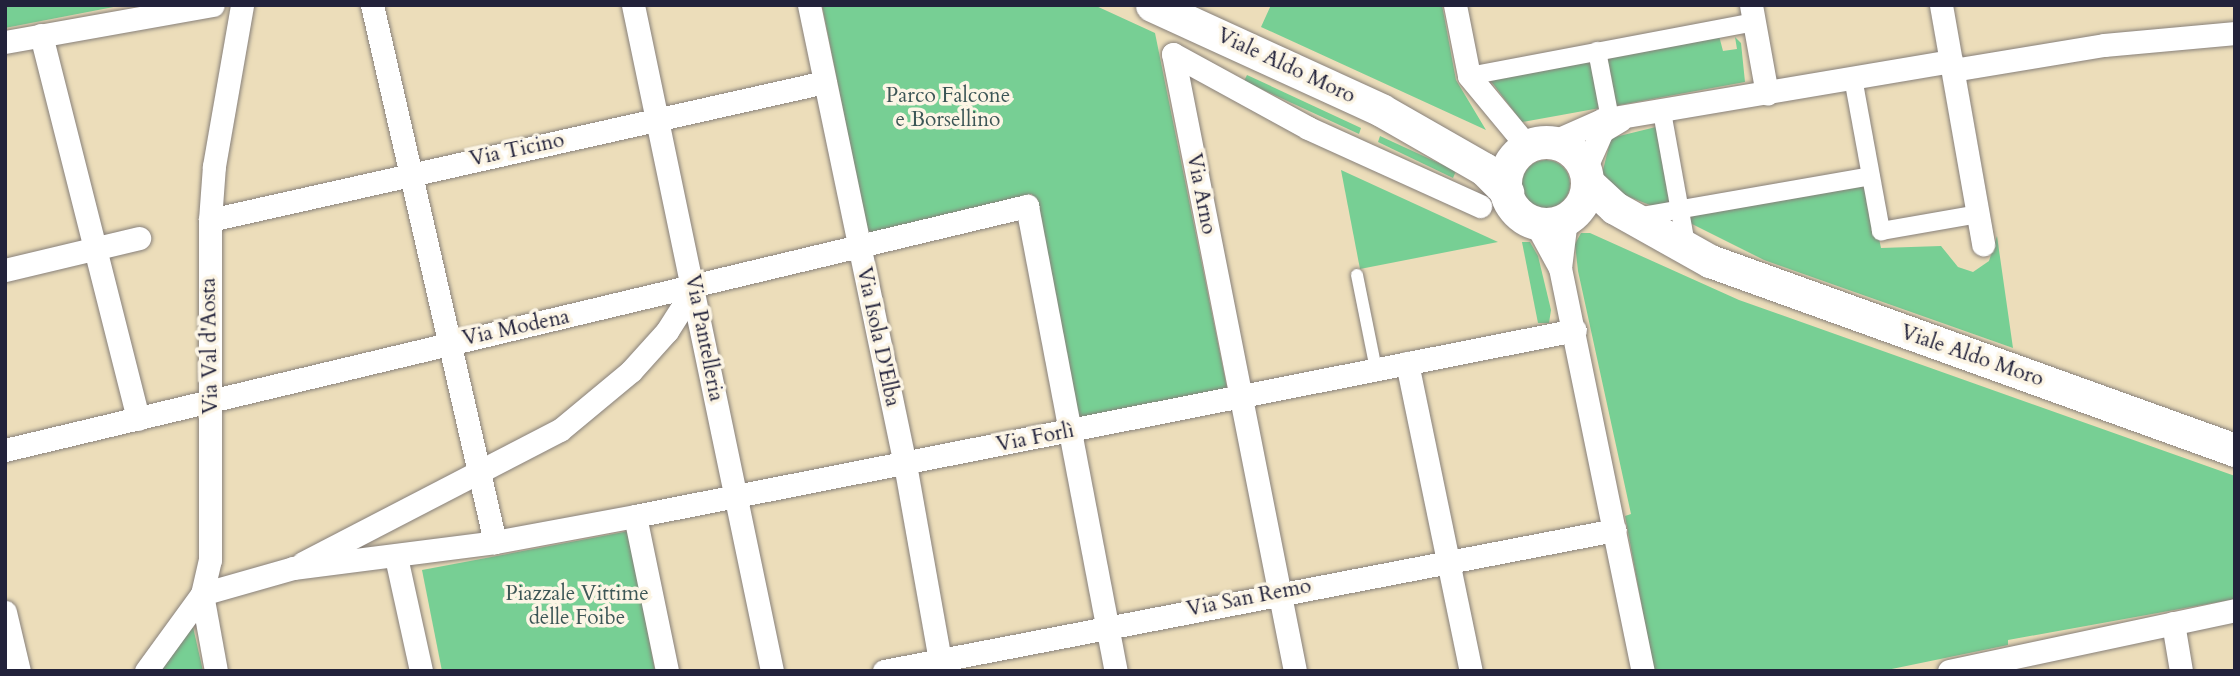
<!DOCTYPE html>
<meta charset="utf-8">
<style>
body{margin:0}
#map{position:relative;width:2240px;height:676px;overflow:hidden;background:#ecddba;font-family:Cardo,serif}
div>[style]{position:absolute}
.green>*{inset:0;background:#77cf94}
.round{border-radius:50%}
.roads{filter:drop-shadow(0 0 2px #87807a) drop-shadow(0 0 2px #87807a)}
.service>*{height:12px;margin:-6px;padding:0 6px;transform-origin:6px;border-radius:6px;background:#fff}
.pedestrian>*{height:18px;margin:-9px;padding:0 9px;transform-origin:9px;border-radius:9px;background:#fff}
.minor>*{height:23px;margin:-11.5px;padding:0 11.5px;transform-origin:11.5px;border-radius:11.5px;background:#fff}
.secondary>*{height:33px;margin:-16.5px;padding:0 16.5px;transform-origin:16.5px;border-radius:16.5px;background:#fff}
.secondary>.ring{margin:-16.5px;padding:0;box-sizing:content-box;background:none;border:33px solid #fff;border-radius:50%}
span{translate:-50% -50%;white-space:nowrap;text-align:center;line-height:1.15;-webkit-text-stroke:7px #fcf5e5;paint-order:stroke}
.street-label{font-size:21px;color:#22223b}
.park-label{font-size:21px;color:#3c5656}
.frame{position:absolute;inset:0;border:7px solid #22223b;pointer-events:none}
</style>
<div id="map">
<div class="green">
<i style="clip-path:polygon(5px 5px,124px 5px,5px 28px)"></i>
<i style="clip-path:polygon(822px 5px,1094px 5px,1155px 33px,1228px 393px,1076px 424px,1032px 194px,868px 234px)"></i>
<i style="clip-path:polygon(1271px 5px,1442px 5px,1456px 80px,1486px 130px,1261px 27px)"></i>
<i style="clip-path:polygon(1718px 32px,1723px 51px,1737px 49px,1735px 37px,1741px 43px,1745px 82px,1614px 106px,1605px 53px)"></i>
<i style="clip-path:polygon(1591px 56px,1600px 108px,1522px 122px,1487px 76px)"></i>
<i style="clip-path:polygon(1247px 75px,1361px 128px,1359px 134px,1244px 81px)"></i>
<i style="clip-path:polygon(1660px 126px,1675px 207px,1660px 209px,1609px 189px,1602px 174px,1611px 138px)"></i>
<i style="clip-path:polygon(1380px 136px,1456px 171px,1453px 178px,1378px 142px)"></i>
<i class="round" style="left:1522px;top:160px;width:48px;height:48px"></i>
<i style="clip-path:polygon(1341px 170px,1498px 242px,1360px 269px)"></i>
<i style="clip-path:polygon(1867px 180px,1881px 248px,1941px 246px,1958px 267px,1973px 272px,1989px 261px,1997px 236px,2013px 348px,1764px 260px,1686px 221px,1686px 213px)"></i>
<i style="clip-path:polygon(1581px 233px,1590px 233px,1739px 300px,2235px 476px,2235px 599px,2008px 640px,2008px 645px,1882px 671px,1654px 671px,1625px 516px,1631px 514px,1578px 271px,1575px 244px)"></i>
<i style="clip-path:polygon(1522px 242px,1530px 242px,1538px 256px,1551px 310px,1549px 323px,1538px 323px)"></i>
<i style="clip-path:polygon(629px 531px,655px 671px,442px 671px,422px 570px)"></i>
<i style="clip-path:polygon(193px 627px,203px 671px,159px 671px,188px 632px)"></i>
</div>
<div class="roads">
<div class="service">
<i style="left:1357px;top:275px;width:96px;rotate:78.6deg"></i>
</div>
<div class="pedestrian">
<i style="left:1597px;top:51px;width:74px;rotate:79.1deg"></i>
<i style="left:1469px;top:76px;width:290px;rotate:-10.7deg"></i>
<i style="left:1853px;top:78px;width:156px;rotate:79.6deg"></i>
<i style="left:1881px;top:231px;width:98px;rotate:-9.9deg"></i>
<i style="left:1662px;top:112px;width:139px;rotate:79.7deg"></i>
<i style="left:1636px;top:217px;width:238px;rotate:-9.9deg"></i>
</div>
<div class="minor">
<i style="left:372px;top:5px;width:551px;rotate:77.1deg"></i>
<i style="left:633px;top:5px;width:680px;rotate:78.21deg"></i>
<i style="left:809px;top:5px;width:469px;rotate:78.2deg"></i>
<i style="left:905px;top:464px;width:210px;rotate:79.9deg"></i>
<i style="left:1455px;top:5px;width:72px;rotate:78.8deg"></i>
<i style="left:1469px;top:76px;width:92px;rotate:50.3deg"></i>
<i style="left:1751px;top:5px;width:90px;rotate:79.8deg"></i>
<i style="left:1941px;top:5px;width:243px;rotate:80deg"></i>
<i style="left:41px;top:35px;width:396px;rotate:75.8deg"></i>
<i style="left:5px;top:42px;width:211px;rotate:-10.1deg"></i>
<i style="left:1953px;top:70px;width:153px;rotate:-9.4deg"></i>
<i style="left:2104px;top:45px;width:132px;rotate:-5.2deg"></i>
<i style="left:1550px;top:143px;width:57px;rotate:-23.9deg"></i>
<i style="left:1602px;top:120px;width:354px;rotate:-9.6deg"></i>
<i style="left:1585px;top:169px;width:42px;rotate:-65.9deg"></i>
<i style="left:1602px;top:131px;width:21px;rotate:-31deg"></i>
<i style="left:1566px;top:219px;width:49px;rotate:97deg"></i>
<i style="left:1560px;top:268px;width:411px;rotate:78.4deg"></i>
<i style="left:210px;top:220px;width:630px;rotate:-12.65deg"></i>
<i style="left:1535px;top:222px;width:52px;rotate:61.5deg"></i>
<i style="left:5px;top:270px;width:138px;rotate:-13.4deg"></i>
<i style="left:1407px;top:363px;width:315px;rotate:78.3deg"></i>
<i style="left:5px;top:450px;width:1051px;rotate:-13.43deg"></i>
<i style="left:1027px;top:206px;width:473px;rotate:79.2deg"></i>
<i style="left:635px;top:516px;width:158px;rotate:78.3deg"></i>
<i style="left:396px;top:557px;width:117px;rotate:77.6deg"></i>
<i style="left:303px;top:563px;width:289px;rotate:-27.4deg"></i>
<i style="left:560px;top:430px;width:92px;rotate:-39.7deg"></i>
<i style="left:631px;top:371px;width:54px;rotate:-48deg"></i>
<i style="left:667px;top:331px;width:52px;rotate:-57.5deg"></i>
<i style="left:202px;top:594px;width:95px;rotate:-15.9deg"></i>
<i style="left:293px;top:568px;width:204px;rotate:-7.3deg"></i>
<i style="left:495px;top:542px;width:142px;rotate:-10.5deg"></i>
<i style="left:635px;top:516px;width:958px;rotate:-11.19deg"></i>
<i style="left:202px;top:594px;width:78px;rotate:79.7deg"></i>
<i style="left:5px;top:612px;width:61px;rotate:76.7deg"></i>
<i style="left:2173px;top:623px;width:49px;rotate:80.5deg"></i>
<i style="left:146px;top:671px;width:95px;rotate:-54deg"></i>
<i style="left:202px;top:594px;width:35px;rotate:-77deg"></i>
<i style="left:210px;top:560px;width:340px;rotate:-90deg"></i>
<i style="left:210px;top:220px;width:54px;rotate:-85.8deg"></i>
<i style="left:214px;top:166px;width:163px;rotate:-80.1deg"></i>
<i style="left:884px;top:671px;width:744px;rotate:-10.92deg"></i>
<i style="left:1295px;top:671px;width:629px;rotate:-101.18deg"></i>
<i style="left:1173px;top:54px;width:154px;rotate:28.7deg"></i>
<i style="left:1308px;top:128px;width:189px;rotate:24.4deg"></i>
<i style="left:1949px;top:671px;width:292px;rotate:-12deg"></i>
</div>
<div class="secondary">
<i style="left:1152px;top:5px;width:252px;rotate:24.6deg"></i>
<i style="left:1381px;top:110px;width:119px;rotate:29.8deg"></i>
<i style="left:1484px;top:169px;width:33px;rotate:45deg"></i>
<i class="ring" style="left:1505px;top:142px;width:49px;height:49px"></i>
<i style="left:1587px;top:182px;width:38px;rotate:43deg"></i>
<i style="left:1615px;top:208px;width:109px;rotate:29.2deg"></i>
<i style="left:1710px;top:261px;width:558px;rotate:19.8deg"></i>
</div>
</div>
<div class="street-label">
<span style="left:1286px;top:66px;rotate:25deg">Viale Aldo Moro</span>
<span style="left:517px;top:150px;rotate:-12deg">Via Ticino</span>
<span style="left:1201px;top:194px;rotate:79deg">Via Arno</span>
<span style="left:516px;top:328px;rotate:-12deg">Via Modena</span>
<span style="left:878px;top:337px;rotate:78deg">Via Isola D'Elba</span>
<span style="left:704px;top:338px;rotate:79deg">Via Pantelleria</span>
<span style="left:210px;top:346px;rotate:-91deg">Via Val d'Aosta</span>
<span style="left:1972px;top:356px;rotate:19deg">Viale Aldo Moro</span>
<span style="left:1035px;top:438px;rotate:-11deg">Via Forlì</span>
<span style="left:1249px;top:598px;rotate:-11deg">Via San Remo</span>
</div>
<div class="park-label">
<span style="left:948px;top:108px">Parco Falcone<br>e Borsellino</span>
<span style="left:577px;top:606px">Piazzale Vittime<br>delle Foibe</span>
</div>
<div class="frame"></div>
</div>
